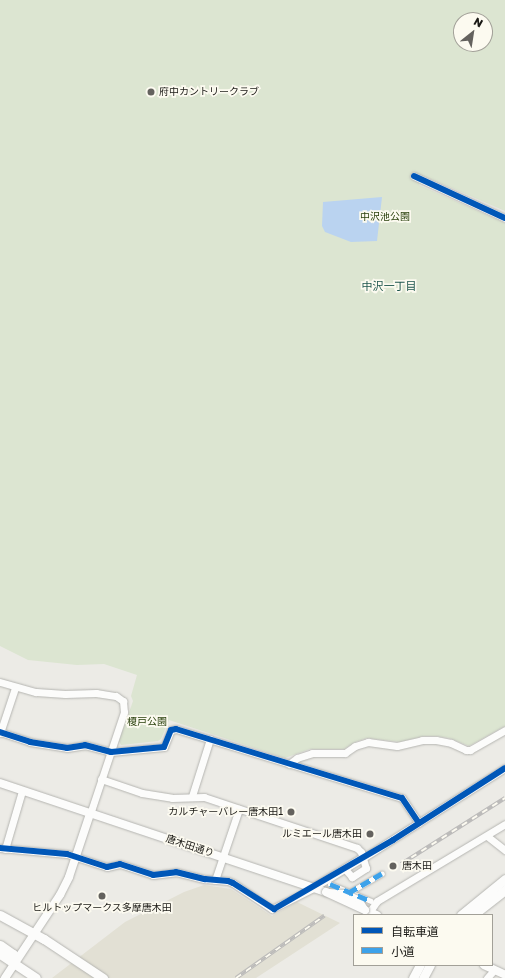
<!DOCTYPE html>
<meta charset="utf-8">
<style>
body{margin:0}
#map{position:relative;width:505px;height:978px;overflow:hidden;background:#ecebe6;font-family:"Golos Text","Noto Sans JP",sans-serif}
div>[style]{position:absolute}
.built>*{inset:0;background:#e2e0d4}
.green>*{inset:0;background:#dce5d1}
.water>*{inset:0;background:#bad3f0}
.roads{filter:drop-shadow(0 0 1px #b5b5b1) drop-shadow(0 0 1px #b5b5b1)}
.pedestrian>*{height:5px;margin:-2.5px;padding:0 2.5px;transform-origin:2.5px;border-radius:2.5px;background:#fcfcfb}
.minor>*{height:7px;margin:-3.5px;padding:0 3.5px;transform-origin:3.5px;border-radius:3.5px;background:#fcfcfb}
.tertiary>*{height:8px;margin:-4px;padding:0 4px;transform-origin:4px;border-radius:4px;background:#fcfcfb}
.secondary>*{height:9px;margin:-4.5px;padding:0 4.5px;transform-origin:4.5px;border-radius:4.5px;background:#fcfcfb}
.rail>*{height:3.5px;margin-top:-1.75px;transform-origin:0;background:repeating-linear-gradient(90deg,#fcfaf0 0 6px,#bcbbba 0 12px);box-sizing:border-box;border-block:1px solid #bcbbba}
.bridges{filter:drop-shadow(0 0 1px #b5b5b1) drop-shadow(0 0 1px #b5b5b1)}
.minor-bridge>*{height:7px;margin:-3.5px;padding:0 3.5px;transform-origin:3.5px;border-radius:3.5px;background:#fcfcfb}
.tertiary-bridge>*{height:8px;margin:-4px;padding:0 4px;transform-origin:4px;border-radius:4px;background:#fcfcfb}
.quiet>*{height:5px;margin-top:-2.5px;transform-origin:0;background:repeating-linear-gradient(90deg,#3da2ea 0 10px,transparent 0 15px)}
.cycleway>*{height:6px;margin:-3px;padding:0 3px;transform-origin:3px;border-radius:3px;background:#0057b8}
.dots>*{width:11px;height:11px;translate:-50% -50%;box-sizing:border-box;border:2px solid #fcfaf0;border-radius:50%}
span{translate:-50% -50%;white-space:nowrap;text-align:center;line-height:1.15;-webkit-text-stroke:3.5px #fcfaf0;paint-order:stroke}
.poi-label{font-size:10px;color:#1a1915}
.left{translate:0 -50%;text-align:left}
.right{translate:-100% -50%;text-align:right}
.park-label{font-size:10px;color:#273f0a}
.street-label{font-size:10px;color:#1a1915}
.neighbourhood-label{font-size:11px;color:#1d554c}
.legend{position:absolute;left:353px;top:914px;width:140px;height:52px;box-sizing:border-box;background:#fcfaf0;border:1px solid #a2a098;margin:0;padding:5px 7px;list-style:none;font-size:12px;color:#1a1915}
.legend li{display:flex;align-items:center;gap:8px;height:20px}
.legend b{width:20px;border:1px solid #a2a098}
.north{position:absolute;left:453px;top:12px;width:40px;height:40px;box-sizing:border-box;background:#fcfaf0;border:1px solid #a2a098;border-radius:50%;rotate:30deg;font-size:11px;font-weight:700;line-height:16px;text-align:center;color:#1a1915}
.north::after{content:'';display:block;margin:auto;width:14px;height:18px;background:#64625e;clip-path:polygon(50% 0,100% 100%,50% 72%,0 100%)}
</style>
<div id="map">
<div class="built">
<i style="clip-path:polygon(204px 885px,231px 889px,272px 916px,297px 902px,340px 923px,256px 978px,52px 978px,125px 922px,184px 892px)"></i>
</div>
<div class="green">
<i style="clip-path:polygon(evenodd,0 0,505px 0,505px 211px,424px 176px,419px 185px,505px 223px,505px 726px,469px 746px,449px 738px,436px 736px,424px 736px,400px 742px,367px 738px,355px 742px,344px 749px,310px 749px,285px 758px,169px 720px,161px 739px,158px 741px,121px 745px,119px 741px,133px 701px,131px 696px,137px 675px,104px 664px,77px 665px,28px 660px,0 646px,0 0,461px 20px,485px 20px,485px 44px,461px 44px,461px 20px)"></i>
</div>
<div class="water">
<i style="clip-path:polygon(382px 197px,377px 241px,351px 242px,325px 232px,322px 226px,323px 202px)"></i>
</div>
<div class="roads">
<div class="pedestrian">
<i style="left:330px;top:884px;width:44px;rotate:22.5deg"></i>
<i style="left:348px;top:893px;width:39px;rotate:-30deg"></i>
</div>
<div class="minor">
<i style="left:414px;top:176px;width:100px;rotate:24.8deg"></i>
<i style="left:0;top:682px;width:37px;rotate:16deg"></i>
<i style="left:36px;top:692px;width:29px;rotate:4deg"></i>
<i style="left:65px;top:694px;width:31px;rotate:-2deg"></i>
<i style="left:96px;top:693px;width:20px;rotate:9deg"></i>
<i style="left:116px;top:696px;width:9px;rotate:36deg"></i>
<i style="left:123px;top:701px;width:11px;rotate:85deg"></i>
<i style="left:124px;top:712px;width:108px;rotate:108.4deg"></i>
<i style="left:0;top:732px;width:32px;rotate:18deg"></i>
<i style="left:30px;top:742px;width:37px;rotate:9deg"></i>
<i style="left:67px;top:748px;width:18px;rotate:-9deg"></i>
<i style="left:85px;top:745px;width:27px;rotate:15deg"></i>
<i style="left:111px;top:752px;width:53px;rotate:-5.4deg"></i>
<i style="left:164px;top:747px;width:18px;rotate:-68deg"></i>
<i style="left:171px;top:730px;width:5px;rotate:-11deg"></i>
<i style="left:176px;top:729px;width:236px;rotate:17deg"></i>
<i style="left:402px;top:798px;width:30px;rotate:56deg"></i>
<i style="left:0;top:733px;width:47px;rotate:-71.6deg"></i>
<i style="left:289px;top:764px;width:10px;rotate:-37deg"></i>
<i style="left:297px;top:758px;width:16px;rotate:-18deg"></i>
<i style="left:312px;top:753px;width:33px"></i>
<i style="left:345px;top:753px;width:12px;rotate:-35deg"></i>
<i style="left:355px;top:746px;width:14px;rotate:-17deg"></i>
<i style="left:368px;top:742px;width:29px;rotate:8deg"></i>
<i style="left:397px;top:746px;width:26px;rotate:-13deg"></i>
<i style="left:422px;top:740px;width:14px"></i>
<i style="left:436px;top:740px;width:15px;rotate:11deg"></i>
<i style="left:451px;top:743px;width:17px;rotate:25deg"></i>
<i style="left:466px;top:750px;width:4px"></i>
<i style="left:470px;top:750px;width:40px;rotate:-29.7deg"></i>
<i style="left:101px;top:779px;width:43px;rotate:18.9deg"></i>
<i style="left:142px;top:793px;width:30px;rotate:9deg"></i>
<i style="left:172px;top:798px;width:32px;rotate:-2deg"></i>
<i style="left:204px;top:797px;width:161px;rotate:18.4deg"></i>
<i style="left:357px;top:848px;width:6px;rotate:45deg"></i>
<i style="left:361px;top:852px;width:17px;rotate:73deg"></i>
<i style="left:366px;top:868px;width:17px;rotate:147deg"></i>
<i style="left:352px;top:877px;width:11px;rotate:-131deg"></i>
<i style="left:192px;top:796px;width:60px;rotate:-72.5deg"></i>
<i style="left:487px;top:836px;width:23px;rotate:38deg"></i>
<i style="left:0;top:848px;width:67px;rotate:5.1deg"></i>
<i style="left:67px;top:854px;width:42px;rotate:18deg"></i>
<i style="left:107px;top:867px;width:13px;rotate:-13deg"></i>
<i style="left:120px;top:864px;width:35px;rotate:18deg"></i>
<i style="left:153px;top:875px;width:23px;rotate:-7deg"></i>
<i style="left:176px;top:872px;width:30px;rotate:14deg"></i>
<i style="left:205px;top:879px;width:23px;rotate:5deg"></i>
<i style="left:228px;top:881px;width:5px;rotate:22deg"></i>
<i style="left:233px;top:883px;width:47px;rotate:33.7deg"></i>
<i style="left:272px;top:909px;width:46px;rotate:-27.1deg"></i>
<i style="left:5px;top:849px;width:60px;rotate:-73.7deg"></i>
<i style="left:363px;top:858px;width:168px;rotate:-32.4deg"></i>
<i style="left:215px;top:880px;width:75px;rotate:-71.3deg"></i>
<i style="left:370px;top:911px;width:12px;rotate:-55deg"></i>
<i style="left:377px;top:901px;width:149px;rotate:-31deg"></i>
<i style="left:487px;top:978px;width:11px;rotate:-49deg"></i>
</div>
<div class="tertiary">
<i style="left:0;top:783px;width:344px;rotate:18.5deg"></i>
<i style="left:313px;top:888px;width:58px;rotate:-31deg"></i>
<i style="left:365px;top:910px;width:13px;rotate:23deg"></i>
<i style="left:484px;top:965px;width:23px;rotate:25deg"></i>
<i style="left:5px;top:978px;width:100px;rotate:-56.5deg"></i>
<i style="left:60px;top:895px;width:20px;rotate:-63deg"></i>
<i style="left:69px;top:877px;width:66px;rotate:-71.6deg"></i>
</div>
<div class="secondary">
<i style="left:0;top:915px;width:50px;rotate:28.6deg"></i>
<i style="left:44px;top:939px;width:71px;rotate:33.5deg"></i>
<i style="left:461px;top:915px;width:57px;rotate:-39.3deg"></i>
<i style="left:473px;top:915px;width:41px;rotate:-38deg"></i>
<i style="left:0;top:945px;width:16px;rotate:35deg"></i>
<i style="left:13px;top:954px;width:9px;rotate:77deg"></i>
<i style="left:0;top:954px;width:43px;rotate:33.7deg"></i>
<i style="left:413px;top:978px;width:15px;rotate:-62deg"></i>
<i style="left:423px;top:978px;width:15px;rotate:-62deg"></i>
</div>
</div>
<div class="rail">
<i style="left:401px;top:864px;width:123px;rotate:-32.4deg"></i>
<i style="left:236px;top:978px;width:108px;rotate:-35.2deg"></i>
</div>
<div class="bridges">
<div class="minor-bridge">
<i style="left:328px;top:892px;width:16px;rotate:4deg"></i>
<i style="left:344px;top:893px;width:15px;rotate:23deg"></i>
<i style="left:358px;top:899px;width:13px;rotate:58deg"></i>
</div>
<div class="tertiary-bridge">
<i style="left:326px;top:892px;width:43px;rotate:24.8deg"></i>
</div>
</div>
<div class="quiet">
<i style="left:330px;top:884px;width:44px;rotate:22.5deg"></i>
<i style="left:348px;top:893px;width:39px;rotate:-30deg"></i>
</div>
<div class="cycleway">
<i style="left:414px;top:176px;width:100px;rotate:24.8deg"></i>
<i style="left:0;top:732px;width:32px;rotate:18deg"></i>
<i style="left:30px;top:742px;width:37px;rotate:9deg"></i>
<i style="left:67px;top:748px;width:18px;rotate:-9deg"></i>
<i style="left:85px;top:745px;width:27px;rotate:15deg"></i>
<i style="left:111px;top:752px;width:53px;rotate:-5.4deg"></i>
<i style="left:164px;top:747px;width:18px;rotate:-68deg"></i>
<i style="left:171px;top:730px;width:5px;rotate:-11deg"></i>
<i style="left:176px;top:729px;width:236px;rotate:17deg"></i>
<i style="left:402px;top:798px;width:30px;rotate:56deg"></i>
<i style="left:0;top:848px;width:67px;rotate:5.1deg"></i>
<i style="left:67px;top:854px;width:42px;rotate:18deg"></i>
<i style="left:107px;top:867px;width:13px;rotate:-13deg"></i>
<i style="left:120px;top:864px;width:35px;rotate:18deg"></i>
<i style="left:153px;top:875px;width:23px;rotate:-7deg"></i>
<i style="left:176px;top:872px;width:30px;rotate:14deg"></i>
<i style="left:205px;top:879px;width:23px;rotate:5deg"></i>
<i style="left:228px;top:881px;width:5px;rotate:22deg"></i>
<i style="left:233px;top:883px;width:49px;rotate:32.4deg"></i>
<i style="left:274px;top:909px;width:138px;rotate:-30.1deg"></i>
<i style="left:393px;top:840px;width:133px;rotate:-32.7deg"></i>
</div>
<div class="dots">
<i style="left:151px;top:92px;background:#64625e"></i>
<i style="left:291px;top:812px;background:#64625e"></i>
<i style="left:370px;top:834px;background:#64625e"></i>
<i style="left:393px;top:866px;background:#64625e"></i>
<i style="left:102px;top:896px;background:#64625e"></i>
</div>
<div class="poi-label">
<span class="left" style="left:159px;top:92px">府中カントリークラブ</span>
<span class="right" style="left:283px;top:812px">カルチャーバレー唐木田1</span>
<span class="right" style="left:362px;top:834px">ルミエール唐木田</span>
<span class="left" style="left:402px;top:866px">唐木田</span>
<span style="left:102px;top:908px">ヒルトップマークス多摩唐木田</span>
</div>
<div class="park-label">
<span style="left:385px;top:217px">中沢池公園</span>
<span style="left:147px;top:722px">榎戸公園</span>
</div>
<div class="street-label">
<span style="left:190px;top:846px;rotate:18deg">唐木田通り</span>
</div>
<div class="neighbourhood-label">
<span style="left:389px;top:286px">中沢一丁目</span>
</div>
<ul class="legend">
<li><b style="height:5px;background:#0057b8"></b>自転車道</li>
<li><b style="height:5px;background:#3da2ea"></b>小道</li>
</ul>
<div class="north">N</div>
</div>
